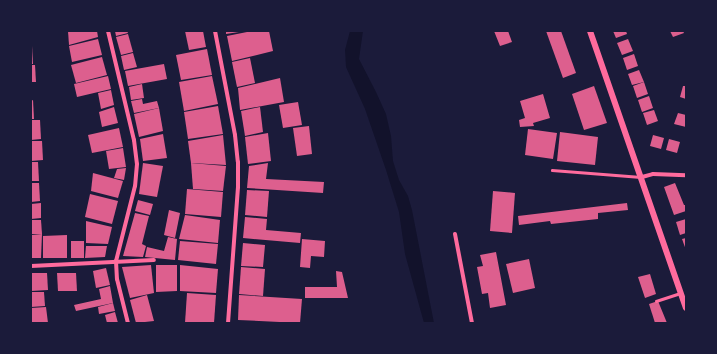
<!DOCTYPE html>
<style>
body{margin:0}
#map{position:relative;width:717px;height:354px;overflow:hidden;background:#1b1b3a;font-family:"Playfair Display",serif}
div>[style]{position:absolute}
.water>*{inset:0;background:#12122b}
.building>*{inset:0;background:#dd5f8e}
.service>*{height:2.5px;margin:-1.25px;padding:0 1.25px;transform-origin:1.25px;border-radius:1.25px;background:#ff6b9d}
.minor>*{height:4px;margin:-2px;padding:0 2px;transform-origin:2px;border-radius:2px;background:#ff6b9d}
.tertiary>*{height:6px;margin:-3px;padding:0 3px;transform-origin:3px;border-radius:3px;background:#ff6b9d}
span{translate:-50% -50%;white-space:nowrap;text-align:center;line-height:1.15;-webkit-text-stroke:4px #1b1b3a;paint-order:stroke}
.frame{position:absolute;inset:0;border:32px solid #1b1b3a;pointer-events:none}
</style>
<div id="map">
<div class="water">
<i style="clip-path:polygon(350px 31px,363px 31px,359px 59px,376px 92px,386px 114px,391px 136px,393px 161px,399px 180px,408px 196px,412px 210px,434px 323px,424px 323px,405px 254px,399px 212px,386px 170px,365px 109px,346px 67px,345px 50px)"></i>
</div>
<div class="building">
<i style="clip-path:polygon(68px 31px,97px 31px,98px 37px,69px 45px)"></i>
<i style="clip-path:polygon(115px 31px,127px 31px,128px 33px,116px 36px)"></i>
<i style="clip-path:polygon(185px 31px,203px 31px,206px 47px,189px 50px)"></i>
<i style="clip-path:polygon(226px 31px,239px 31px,239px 32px,226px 34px)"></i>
<i style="clip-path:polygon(252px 31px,269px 31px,273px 51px,232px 61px,227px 36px)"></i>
<i style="clip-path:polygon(494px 31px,508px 31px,512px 42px,500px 46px)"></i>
<i style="clip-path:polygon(546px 31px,561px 31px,576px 73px,563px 78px)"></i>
<i style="clip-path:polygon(613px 31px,626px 31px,627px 34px,616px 38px)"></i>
<i style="clip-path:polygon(670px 31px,683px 31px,684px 33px,673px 37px)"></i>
<i style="clip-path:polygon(128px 34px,133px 52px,121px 55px,116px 37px)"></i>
<i style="clip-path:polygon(98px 39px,102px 55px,72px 62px,69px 46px)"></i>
<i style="clip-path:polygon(628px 39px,633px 51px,622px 55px,617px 43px)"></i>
<i style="clip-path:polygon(32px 46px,33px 64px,31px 64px,31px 47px)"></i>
<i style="clip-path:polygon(207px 49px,212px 75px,181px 80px,176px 55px)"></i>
<i style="clip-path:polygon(133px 53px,137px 67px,124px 70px,121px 56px)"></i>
<i style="clip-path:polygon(634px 54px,638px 66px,627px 70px,623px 58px)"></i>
<i style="clip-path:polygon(102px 57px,107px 75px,76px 83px,71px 65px)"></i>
<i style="clip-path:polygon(250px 58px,255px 83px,237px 87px,232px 62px)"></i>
<i style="clip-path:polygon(164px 64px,167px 79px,128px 86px,125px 71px)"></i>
<i style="clip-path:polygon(31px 65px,35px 65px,36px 82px,31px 82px)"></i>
<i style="clip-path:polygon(639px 70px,644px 82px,632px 85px,628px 74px)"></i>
<i style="clip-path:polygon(108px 76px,111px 89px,77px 97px,74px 84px)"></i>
<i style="clip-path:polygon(212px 76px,218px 104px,184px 111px,179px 82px)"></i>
<i style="clip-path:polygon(280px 78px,284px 102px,240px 110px,238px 88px)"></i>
<i style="clip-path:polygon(644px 82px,648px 94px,637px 98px,633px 86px)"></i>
<i style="clip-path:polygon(142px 84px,144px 98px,131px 100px,129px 87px)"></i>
<i style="clip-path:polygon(594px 86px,607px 123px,584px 130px,572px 94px)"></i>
<i style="clip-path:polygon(683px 86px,686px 86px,686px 99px,680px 97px)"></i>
<i style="clip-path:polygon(111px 90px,114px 105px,101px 109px,98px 93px)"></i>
<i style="clip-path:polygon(543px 94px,550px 118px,533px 123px,534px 126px,520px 127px,519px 120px,525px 118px,520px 101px)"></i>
<i style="clip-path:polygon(649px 96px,653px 108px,642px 112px,638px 100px)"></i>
<i style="clip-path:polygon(142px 99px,143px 104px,157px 101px,159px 108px,134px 113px,131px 101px)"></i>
<i style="clip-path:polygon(33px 100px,34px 119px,31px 119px,31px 101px)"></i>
<i style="clip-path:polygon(298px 102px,302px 125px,283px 128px,279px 105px)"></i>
<i style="clip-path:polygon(218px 106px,223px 134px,188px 139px,184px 112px)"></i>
<i style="clip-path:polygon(114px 107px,118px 123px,102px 127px,99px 112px)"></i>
<i style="clip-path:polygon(260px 107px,263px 132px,245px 136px,241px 111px)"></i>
<i style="clip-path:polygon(159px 108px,163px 131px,139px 137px,134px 114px)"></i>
<i style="clip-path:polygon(654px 110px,658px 121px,647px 125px,643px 113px)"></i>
<i style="clip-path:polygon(678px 113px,686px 115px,686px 127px,674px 124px)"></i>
<i style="clip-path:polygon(31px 120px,40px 120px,41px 139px,31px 140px)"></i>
<i style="clip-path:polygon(309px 126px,312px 154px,297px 156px,293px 128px)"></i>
<i style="clip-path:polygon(119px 128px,123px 147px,92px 153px,88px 135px)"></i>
<i style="clip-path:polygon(528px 129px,557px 133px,553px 159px,525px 155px)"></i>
<i style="clip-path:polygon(560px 132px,598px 137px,595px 165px,557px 161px)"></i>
<i style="clip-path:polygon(268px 133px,271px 161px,248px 164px,245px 137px)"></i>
<i style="clip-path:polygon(163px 134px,167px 158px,143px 161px,140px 139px)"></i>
<i style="clip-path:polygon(223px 135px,226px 165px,191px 163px,188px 141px)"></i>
<i style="clip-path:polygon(653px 135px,664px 138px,661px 149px,650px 146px)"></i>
<i style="clip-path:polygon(669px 139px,680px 142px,677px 153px,666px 150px)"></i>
<i style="clip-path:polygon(31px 141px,42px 141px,43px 160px,31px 161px)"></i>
<i style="clip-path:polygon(123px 148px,126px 167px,109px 169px,106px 151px)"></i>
<i style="clip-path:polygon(31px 162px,38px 162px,39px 181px,31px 181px)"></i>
<i style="clip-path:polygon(143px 163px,163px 166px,157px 197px,139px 194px)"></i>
<i style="clip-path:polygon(191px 163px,226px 166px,223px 191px,193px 189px)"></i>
<i style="clip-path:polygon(268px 163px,266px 179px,324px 182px,323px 193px,247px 188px,249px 166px)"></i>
<i style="clip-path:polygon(126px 168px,124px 180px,114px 178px,117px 169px)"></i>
<i style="clip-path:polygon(93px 173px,123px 181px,118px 198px,91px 191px)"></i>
<i style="clip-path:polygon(31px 183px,39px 183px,40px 201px,31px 202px)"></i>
<i style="clip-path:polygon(675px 183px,684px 205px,686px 205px,686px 211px,674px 215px,664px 187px)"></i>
<i style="clip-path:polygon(187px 189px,223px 192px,221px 217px,185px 214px)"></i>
<i style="clip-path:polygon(247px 190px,269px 191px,267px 217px,245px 215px)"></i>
<i style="clip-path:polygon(493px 191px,515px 193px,512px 233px,490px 231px)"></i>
<i style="clip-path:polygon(90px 194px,118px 201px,112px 224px,85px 217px)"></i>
<i style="clip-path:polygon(138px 200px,153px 204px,150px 215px,135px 211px)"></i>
<i style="clip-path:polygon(41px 203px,41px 218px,31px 219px,31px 204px)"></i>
<i style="clip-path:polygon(627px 203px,628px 210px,598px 213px,598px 219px,551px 224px,550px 221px,519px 225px,518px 216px)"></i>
<i style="clip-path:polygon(169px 210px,180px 213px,175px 238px,164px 235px)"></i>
<i style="clip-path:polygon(135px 213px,149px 216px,142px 244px,146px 246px,143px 257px,123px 256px)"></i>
<i style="clip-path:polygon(185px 215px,220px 220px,218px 243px,179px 239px)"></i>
<i style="clip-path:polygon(245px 217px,267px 219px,266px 230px,301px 233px,300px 243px,243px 238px)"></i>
<i style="clip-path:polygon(686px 219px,686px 233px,680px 235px,676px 222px)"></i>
<i style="clip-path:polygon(31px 220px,41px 220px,42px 234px,31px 234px)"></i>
<i style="clip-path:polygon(86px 221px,112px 227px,108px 244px,86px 243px)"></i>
<i style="clip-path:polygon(42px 234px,41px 258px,31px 258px,31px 235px)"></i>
<i style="clip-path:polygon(67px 235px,67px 258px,43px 258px,43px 236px)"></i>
<i style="clip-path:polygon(168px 237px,177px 239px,175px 260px,145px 257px,147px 247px,164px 251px)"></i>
<i style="clip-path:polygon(686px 238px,686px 250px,682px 239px)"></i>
<i style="clip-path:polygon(302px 239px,325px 241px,324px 257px,311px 256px,310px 268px,300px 267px)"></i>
<i style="clip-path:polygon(71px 241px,84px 241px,84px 258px,71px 258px)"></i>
<i style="clip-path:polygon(180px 241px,218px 244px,216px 264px,178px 260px)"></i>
<i style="clip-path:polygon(243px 243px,265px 245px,263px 267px,241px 266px)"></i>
<i style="clip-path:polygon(86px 246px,107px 246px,105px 257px,85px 258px)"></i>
<i style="clip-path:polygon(496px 252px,506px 305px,490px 308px,488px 293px,482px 294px,477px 267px,483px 266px,480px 255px)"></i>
<i style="clip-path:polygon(529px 259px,535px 288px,513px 293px,506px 264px)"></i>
<i style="clip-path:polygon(151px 265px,154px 293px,130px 298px,122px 267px)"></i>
<i style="clip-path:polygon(156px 265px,177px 265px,177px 291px,156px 292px)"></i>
<i style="clip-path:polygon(180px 265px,218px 269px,216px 293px,180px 291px)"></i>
<i style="clip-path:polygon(241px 267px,265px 269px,263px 296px,239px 294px)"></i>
<i style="clip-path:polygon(106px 268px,110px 285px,96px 288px,93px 271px)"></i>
<i style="clip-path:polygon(336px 271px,342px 272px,348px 298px,305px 298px,305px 287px,337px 287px)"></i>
<i style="clip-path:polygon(31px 273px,47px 273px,48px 290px,31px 291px)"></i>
<i style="clip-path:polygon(57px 273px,76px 273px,77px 291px,58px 291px)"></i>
<i style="clip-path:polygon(650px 274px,656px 294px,645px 298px,638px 277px)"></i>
<i style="clip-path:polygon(110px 286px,113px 303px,76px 311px,74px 305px,101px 299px,99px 289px)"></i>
<i style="clip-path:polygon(31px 292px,44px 292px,45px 306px,31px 307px)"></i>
<i style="clip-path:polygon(187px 293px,216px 295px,214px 323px,185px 323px)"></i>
<i style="clip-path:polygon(147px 295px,154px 321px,136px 323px,130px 300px)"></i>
<i style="clip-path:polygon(239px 295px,302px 299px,300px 323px,238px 320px)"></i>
<i style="clip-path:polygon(658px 301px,667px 323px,655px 323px,649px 304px)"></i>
<i style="clip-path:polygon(113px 303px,115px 311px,99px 314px,98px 307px)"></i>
<i style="clip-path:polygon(46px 307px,48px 323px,31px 323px,31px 308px)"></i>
<i style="clip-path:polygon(115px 312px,118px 323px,107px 323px,105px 315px)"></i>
</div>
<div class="service">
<i style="left:552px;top:170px;width:89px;rotate:4.5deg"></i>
<i style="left:656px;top:301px;width:26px;rotate:-18deg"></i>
</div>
<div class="minor">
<i style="left:108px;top:31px;width:112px;rotate:76.6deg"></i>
<i style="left:134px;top:140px;width:24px;rotate:83deg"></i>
<i style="left:137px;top:164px;width:22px;rotate:95deg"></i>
<i style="left:135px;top:186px;width:77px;rotate:104.2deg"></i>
<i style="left:116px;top:261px;width:18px;rotate:87deg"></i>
<i style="left:117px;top:279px;width:45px;rotate:76deg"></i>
<i style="left:215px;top:31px;width:106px;rotate:79.1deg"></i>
<i style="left:235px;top:135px;width:27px;rotate:84deg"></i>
<i style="left:238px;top:162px;width:25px;rotate:90deg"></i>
<i style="left:238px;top:187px;width:136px;rotate:94.2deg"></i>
<i style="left:642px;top:177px;width:11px;rotate:-15deg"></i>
<i style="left:653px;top:174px;width:33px;rotate:2deg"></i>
<i style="left:455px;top:234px;width:91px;rotate:79.2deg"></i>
<i style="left:31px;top:266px;width:123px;rotate:-2.8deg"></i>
</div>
<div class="tertiary">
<i style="left:590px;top:31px;width:293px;rotate:70.9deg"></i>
</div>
<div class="frame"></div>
</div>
